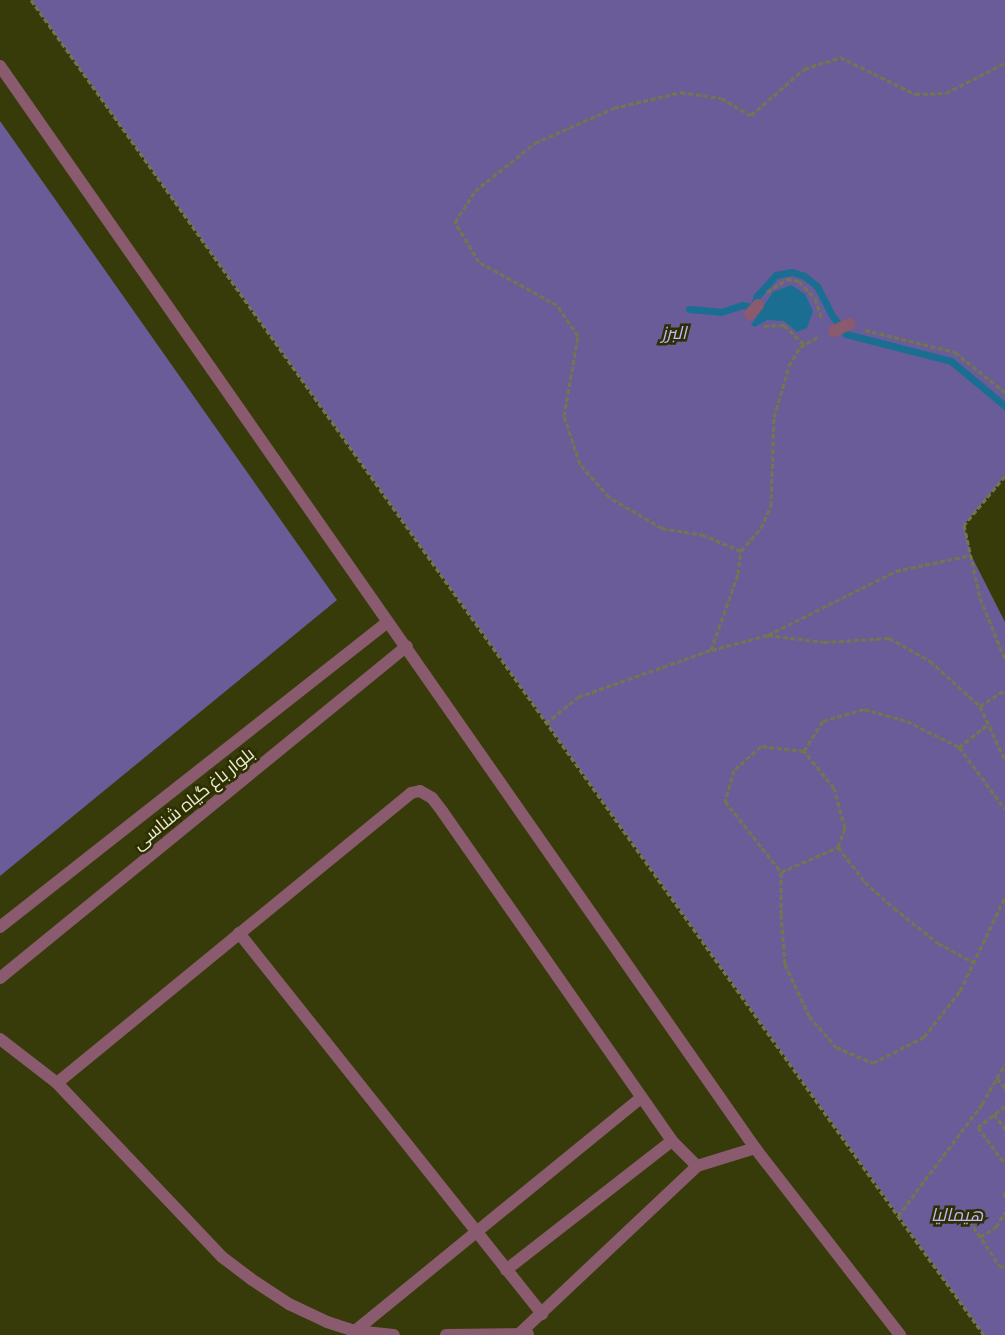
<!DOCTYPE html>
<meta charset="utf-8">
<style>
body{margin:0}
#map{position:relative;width:1005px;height:1335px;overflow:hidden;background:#373a09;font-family:Literata,Cairo,serif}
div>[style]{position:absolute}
.forest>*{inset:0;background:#695c98}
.water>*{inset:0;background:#1a6e92}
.stream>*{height:7px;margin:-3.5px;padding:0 3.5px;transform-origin:3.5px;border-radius:3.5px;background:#1a6e92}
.path>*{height:3px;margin-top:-1.5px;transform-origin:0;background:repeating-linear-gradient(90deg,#73764d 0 5px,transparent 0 7.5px)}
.minor>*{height:12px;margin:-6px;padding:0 6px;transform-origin:6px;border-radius:6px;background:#8a5a6e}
span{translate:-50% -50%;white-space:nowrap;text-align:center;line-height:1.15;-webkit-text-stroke:5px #2d2f00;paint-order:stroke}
.park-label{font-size:18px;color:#c3b6fd;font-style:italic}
.street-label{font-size:18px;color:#e8ebd2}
</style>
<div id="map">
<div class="forest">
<i style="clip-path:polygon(31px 0,1005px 0,1005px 476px,964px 525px,971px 555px,1005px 622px,1005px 1335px,984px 1335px)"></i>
<i style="clip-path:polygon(0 121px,337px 600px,0 876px)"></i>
</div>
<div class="water">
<i style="clip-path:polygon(791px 285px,805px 294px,813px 311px,807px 328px,797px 332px,784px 321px,767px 320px,755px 327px,751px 325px,773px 292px)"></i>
</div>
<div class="stream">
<i style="left:753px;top:307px;width:12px;rotate:-70deg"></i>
<i style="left:757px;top:296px;width:28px;rotate:-48deg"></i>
<i style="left:776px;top:275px;width:16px;rotate:-11deg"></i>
<i style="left:792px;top:272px;width:13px;rotate:18deg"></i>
<i style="left:804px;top:276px;width:16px;rotate:38deg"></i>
<i style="left:817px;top:286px;width:31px;rotate:63deg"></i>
<i style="left:831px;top:314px;width:25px;rotate:53deg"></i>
<i style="left:846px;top:334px;width:108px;rotate:14.4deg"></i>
<i style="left:951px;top:361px;width:70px;rotate:39.8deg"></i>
<i style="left:689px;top:309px;width:32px;rotate:5deg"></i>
<i style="left:721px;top:312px;width:22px;rotate:-18deg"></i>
<i style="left:742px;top:305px;width:14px;rotate:12deg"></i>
</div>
<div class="path">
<i style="left:31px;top:0;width:1493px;rotate:54.51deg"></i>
<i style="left:767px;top:292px;width:24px;rotate:-33deg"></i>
<i style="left:787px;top:279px;width:12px;rotate:9deg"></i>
<i style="left:799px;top:281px;width:23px;rotate:47deg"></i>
<i style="left:815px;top:298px;width:23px;rotate:72deg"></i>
<i style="left:764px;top:326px;width:20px;rotate:-3deg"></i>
<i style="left:784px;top:325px;width:28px;rotate:44deg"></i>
<i style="left:865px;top:330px;width:93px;rotate:13.7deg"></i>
<i style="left:955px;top:352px;width:64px;rotate:38.7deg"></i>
<i style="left:1005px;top:476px;width:64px;rotate:129.9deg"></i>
<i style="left:964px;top:525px;width:75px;rotate:77.6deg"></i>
<i style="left:980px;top:598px;width:66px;rotate:67.7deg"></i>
<i style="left:741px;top:551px;width:30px;rotate:-49deg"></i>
<i style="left:761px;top:528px;width:24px;rotate:-66deg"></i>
<i style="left:771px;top:506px;width:89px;rotate:-88.1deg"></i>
<i style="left:774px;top:417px;width:53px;rotate:-73.6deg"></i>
<i style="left:789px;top:366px;width:22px;rotate:-60deg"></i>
<i style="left:800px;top:347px;width:22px;rotate:-30deg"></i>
<i style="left:768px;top:635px;width:56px;rotate:7.1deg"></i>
<i style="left:824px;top:642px;width:65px;rotate:-3.5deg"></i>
<i style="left:889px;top:638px;width:47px;rotate:29.3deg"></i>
<i style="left:930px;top:661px;width:67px;rotate:42deg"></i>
<i style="left:980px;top:706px;width:60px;rotate:65.2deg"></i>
<i style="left:712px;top:650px;width:58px;rotate:-15deg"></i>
<i style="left:768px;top:635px;width:143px;rotate:-26.6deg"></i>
<i style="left:896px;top:571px;width:77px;rotate:-12deg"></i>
<i style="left:980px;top:706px;width:30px;rotate:-33deg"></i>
<i style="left:546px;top:723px;width:41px;rotate:-39.1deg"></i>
<i style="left:578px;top:697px;width:141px;rotate:-19.5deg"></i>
<i style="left:711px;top:650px;width:81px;rotate:-70.4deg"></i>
<i style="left:738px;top:574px;width:23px;rotate:-83deg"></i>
<i style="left:741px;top:551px;width:40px;rotate:-156.6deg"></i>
<i style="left:704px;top:535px;width:43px;rotate:-170.5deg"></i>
<i style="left:662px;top:528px;width:61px;rotate:-149.7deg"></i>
<i style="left:609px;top:497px;width:44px;rotate:-131.3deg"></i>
<i style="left:580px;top:464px;width:51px;rotate:-108.4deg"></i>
<i style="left:564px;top:416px;width:81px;rotate:-80.1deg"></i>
<i style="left:578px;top:336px;width:37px;rotate:-124deg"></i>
<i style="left:557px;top:305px;width:89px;rotate:-151.1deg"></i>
<i style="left:479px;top:262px;width:47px;rotate:-121deg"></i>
<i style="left:455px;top:222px;width:37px;rotate:-57deg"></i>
<i style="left:475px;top:191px;width:77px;rotate:-38.7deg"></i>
<i style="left:535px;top:143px;width:86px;rotate:-23.9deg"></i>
<i style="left:614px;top:108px;width:69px;rotate:-13.4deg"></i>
<i style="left:681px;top:92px;width:40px;rotate:8.5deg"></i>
<i style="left:721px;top:98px;width:34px;rotate:30deg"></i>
<i style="left:751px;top:115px;width:70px;rotate:-41deg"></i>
<i style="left:804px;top:69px;width:38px;rotate:-18deg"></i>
<i style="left:840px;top:57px;width:84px;rotate:26.3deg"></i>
<i style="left:915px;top:94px;width:31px;rotate:-2deg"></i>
<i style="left:946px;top:93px;width:66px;rotate:-27deg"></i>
<i style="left:959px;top:747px;width:77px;rotate:53.4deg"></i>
<i style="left:804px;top:751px;width:36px;rotate:-58deg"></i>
<i style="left:823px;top:721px;width:43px;rotate:-16.3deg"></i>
<i style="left:864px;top:709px;width:45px;rotate:15.6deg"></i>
<i style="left:907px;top:721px;width:58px;rotate:26.6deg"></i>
<i style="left:959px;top:747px;width:37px;rotate:-38deg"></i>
<i style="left:838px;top:847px;width:44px;rotate:52.4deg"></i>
<i style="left:865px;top:882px;width:39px;rotate:42deg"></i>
<i style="left:894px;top:908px;width:56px;rotate:38.5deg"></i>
<i style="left:938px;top:943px;width:42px;rotate:28.4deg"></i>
<i style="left:781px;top:872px;width:62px;rotate:-23.7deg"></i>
<i style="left:838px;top:847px;width:20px;rotate:-70deg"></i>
<i style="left:845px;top:828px;width:41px;rotate:-105.4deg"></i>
<i style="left:834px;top:788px;width:48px;rotate:-129deg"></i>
<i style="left:804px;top:751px;width:43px;rotate:-173.4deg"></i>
<i style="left:761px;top:746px;width:36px;rotate:138deg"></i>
<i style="left:734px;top:770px;width:32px;rotate:106deg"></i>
<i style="left:725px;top:801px;width:90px;rotate:51.7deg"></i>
<i style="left:781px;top:872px;width:42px;rotate:90deg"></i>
<i style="left:781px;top:914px;width:50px;rotate:85.4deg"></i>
<i style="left:785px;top:964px;width:57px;rotate:65.2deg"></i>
<i style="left:809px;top:1016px;width:41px;rotate:48.9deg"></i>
<i style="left:836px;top:1047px;width:40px;rotate:23.4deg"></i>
<i style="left:873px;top:1063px;width:57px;rotate:-27deg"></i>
<i style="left:924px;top:1037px;width:58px;rotate:-52deg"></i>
<i style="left:960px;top:991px;width:104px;rotate:-64.4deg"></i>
<i style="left:997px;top:1078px;width:13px;rotate:51deg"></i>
<i style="left:1005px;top:1106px;width:34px;rotate:142deg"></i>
<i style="left:978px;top:1127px;width:46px;rotate:53.9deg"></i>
<i style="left:994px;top:1114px;width:19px;rotate:54deg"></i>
<i style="left:1004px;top:1192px;width:6px;rotate:81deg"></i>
<i style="left:965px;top:1214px;width:61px;rotate:56.3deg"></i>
<i style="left:999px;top:1265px;width:7px;rotate:27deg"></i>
<i style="left:980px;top:1237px;width:19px;rotate:-32deg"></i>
<i style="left:996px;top:1227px;width:17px;rotate:-59deg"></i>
<i style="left:984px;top:1335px;width:147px;rotate:-125.9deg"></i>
<i style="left:898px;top:1216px;width:140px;rotate:-53.1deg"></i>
<i style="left:982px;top:1104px;width:46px;rotate:-60.1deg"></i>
</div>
<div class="minor">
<i style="left:0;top:66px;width:1319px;rotate:55.09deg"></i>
<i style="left:755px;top:1148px;width:237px;rotate:52.2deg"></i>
<i style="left:750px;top:314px;width:12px;rotate:-48deg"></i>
<i style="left:834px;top:331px;width:17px;rotate:-25deg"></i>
<i style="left:0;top:927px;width:492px;rotate:-38.2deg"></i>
<i style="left:239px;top:933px;width:487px;rotate:51.5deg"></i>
<i style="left:0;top:978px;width:525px;rotate:-39.2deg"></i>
<i style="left:0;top:1039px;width:72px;rotate:37.7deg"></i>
<i style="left:57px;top:1083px;width:240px;rotate:46.5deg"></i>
<i style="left:222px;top:1257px;width:36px;rotate:37deg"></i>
<i style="left:251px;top:1279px;width:45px;rotate:33.3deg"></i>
<i style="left:289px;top:1304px;width:42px;rotate:25.3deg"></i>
<i style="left:327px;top:1322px;width:29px;rotate:18deg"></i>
<i style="left:355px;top:1331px;width:39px;rotate:6deg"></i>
<i style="left:57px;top:1083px;width:458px;rotate:-39.3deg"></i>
<i style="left:411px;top:793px;width:9px;rotate:-13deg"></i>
<i style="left:420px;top:791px;width:14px;rotate:30deg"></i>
<i style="left:432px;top:798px;width:16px;rotate:52deg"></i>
<i style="left:442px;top:811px;width:402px;rotate:55.1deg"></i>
<i style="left:672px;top:1141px;width:35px;rotate:45deg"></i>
<i style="left:506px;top:1270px;width:210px;rotate:-37.9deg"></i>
<i style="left:355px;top:1331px;width:369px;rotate:-39.2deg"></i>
<i style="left:520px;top:1333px;width:243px;rotate:-43.3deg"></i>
<i style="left:697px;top:1166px;width:61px;rotate:-17.2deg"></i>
<i style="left:446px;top:1335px;width:82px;rotate:-0.7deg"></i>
</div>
<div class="park-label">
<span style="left:674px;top:332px">البرز</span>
<span style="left:957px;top:1214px">هیمالیا</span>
</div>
<div class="street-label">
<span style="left:193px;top:798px;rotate:-39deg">بلوار باغ گیاه شناسی</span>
</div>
</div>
